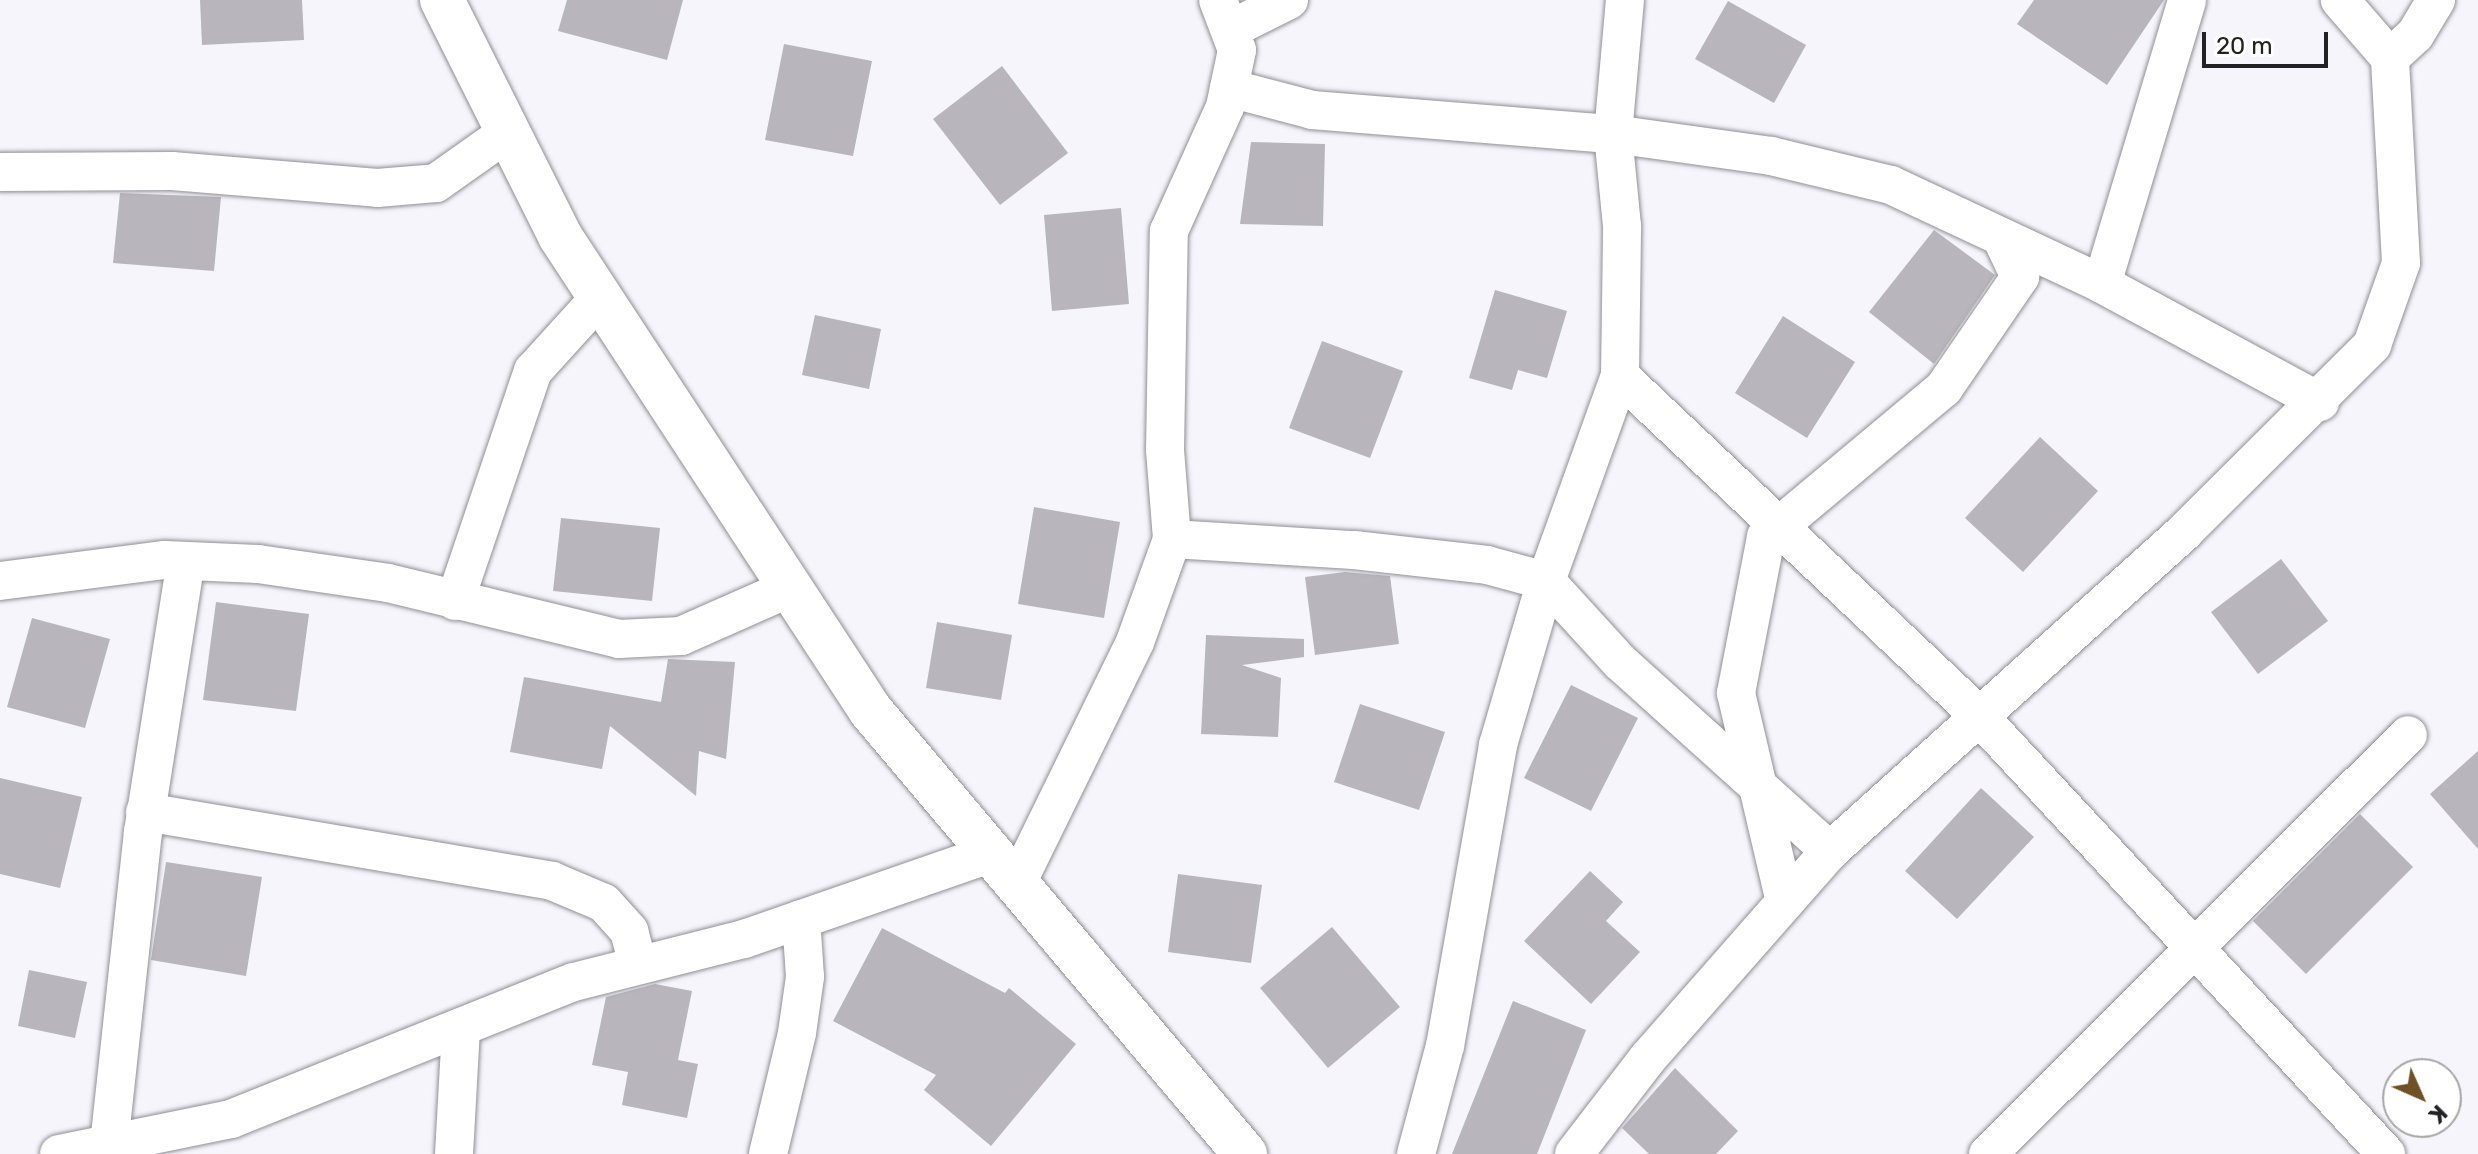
<!DOCTYPE html>
<style>
body{margin:0}
#map{position:relative;width:2478px;height:1154px;overflow:hidden;background:#f6f5fb;font-family:Rubik,sans-serif}
div>[style]{position:absolute}
.building>*{inset:0;background:#b8b6bc}
.roads{filter:drop-shadow(0 0 2px #908f95) drop-shadow(0 0 2px #908f95)}
.street>*{height:38px;margin:-19px;padding:0 19px;transform-origin:19px;border-radius:19px;background:#fff}
.secondary>*{height:44px;margin:-22px;padding:0 22px;transform-origin:22px;border-radius:22px;background:#fff}
span{translate:-50% -50%;white-space:nowrap;text-align:center;line-height:1.15;-webkit-text-stroke:6px #fff;paint-order:stroke}
.north{position:absolute;left:2382px;top:1058px;width:80px;height:80px;box-sizing:border-box;background:#fff;border:2px solid #a7a6a7;border-radius:50%;rotate:135deg;font-size:22px;font-weight:700;line-height:32px;text-align:center;color:#222123}
.north::after{content:'';display:block;margin:auto;width:28px;height:36px;background:#705126;clip-path:polygon(50% 0,100% 100%,50% 72%,0 100%)}
.scale{position:absolute;left:2202px;top:32px;width:126px;height:36px;box-sizing:border-box;border:4px solid #222123;border-top:0;padding-left:10px;font-size:24px;line-height:28px;white-space:nowrap;color:#222123;-webkit-text-stroke:6px #fff;paint-order:stroke}
</style>
<div id="map">
<div class="building">
<i style="clip-path:polygon(200px 0,302px 0,304px 40px,202px 45px)"></i>
<i style="clip-path:polygon(567px 0,683px 0,667px 60px,558px 31px)"></i>
<i style="clip-path:polygon(2034px 0,2164px 0,2107px 85px,2017px 24px)"></i>
<i style="clip-path:polygon(1728px 1px,1806px 45px,1774px 103px,1695px 59px)"></i>
<i style="clip-path:polygon(784px 44px,872px 61px,853px 156px,765px 140px)"></i>
<i style="clip-path:polygon(1002px 66px,1068px 153px,1000px 205px,933px 119px)"></i>
<i style="clip-path:polygon(1251px 142px,1325px 144px,1323px 226px,1240px 224px)"></i>
<i style="clip-path:polygon(120px 193px,221px 197px,214px 271px,113px 263px)"></i>
<i style="clip-path:polygon(1121px 208px,1129px 304px,1052px 311px,1044px 215px)"></i>
<i style="clip-path:polygon(1934px 230px,1995px 275px,1934px 364px,1869px 312px)"></i>
<i style="clip-path:polygon(1495px 290px,1567px 311px,1547px 378px,1518px 370px,1512px 390px,1469px 378px)"></i>
<i style="clip-path:polygon(815px 315px,881px 329px,869px 389px,802px 375px)"></i>
<i style="clip-path:polygon(1783px 316px,1855px 362px,1807px 438px,1735px 393px)"></i>
<i style="clip-path:polygon(1322px 341px,1403px 371px,1370px 458px,1289px 428px)"></i>
<i style="clip-path:polygon(2040px 437px,2098px 491px,2023px 572px,1965px 518px)"></i>
<i style="clip-path:polygon(1034px 507px,1120px 522px,1104px 618px,1018px 604px)"></i>
<i style="clip-path:polygon(561px 518px,660px 528px,652px 601px,553px 591px)"></i>
<i style="clip-path:polygon(2281px 559px,2328px 621px,2258px 674px,2211px 612px)"></i>
<i style="clip-path:polygon(1345px 572px,1390px 576px,1399px 644px,1315px 655px,1305px 577px)"></i>
<i style="clip-path:polygon(216px 602px,309px 614px,296px 711px,203px 700px)"></i>
<i style="clip-path:polygon(32px 618px,110px 639px,85px 728px,7px 707px)"></i>
<i style="clip-path:polygon(937px 622px,1012px 635px,1001px 700px,926px 688px)"></i>
<i style="clip-path:polygon(1206px 635px,1304px 639px,1304px 657px,1242px 665px,1281px 678px,1278px 737px,1201px 734px)"></i>
<i style="clip-path:polygon(668px 659px,735px 662px,726px 759px,699px 751px,696px 796px,610px 726px,602px 769px,510px 752px,524px 677px,661px 702px)"></i>
<i style="clip-path:polygon(1571px 685px,1638px 718px,1591px 811px,1524px 778px)"></i>
<i style="clip-path:polygon(1360px 704px,1445px 732px,1419px 810px,1334px 782px)"></i>
<i style="clip-path:polygon(2478px 751px,2478px 849px,2430px 794px)"></i>
<i style="clip-path:polygon(0 778px,82px 797px,60px 888px,0 874px)"></i>
<i style="clip-path:polygon(1981px 788px,2034px 837px,1957px 919px,1905px 871px)"></i>
<i style="clip-path:polygon(2360px 814px,2413px 867px,2306px 974px,2253px 921px)"></i>
<i style="clip-path:polygon(166px 862px,262px 877px,246px 976px,151px 960px)"></i>
<i style="clip-path:polygon(1590px 871px,1623px 902px,1606px 921px,1640px 952px,1591px 1004px,1524px 941px)"></i>
<i style="clip-path:polygon(1178px 874px,1262px 885px,1251px 963px,1168px 952px)"></i>
<i style="clip-path:polygon(1332px 927px,1400px 1007px,1328px 1068px,1260px 988px)"></i>
<i style="clip-path:polygon(882px 928px,1005px 993px,1009px 988px,1076px 1044px,991px 1146px,924px 1090px,936px 1075px,833px 1021px)"></i>
<i style="clip-path:polygon(29px 970px,87px 982px,75px 1038px,18px 1026px)"></i>
<i style="clip-path:polygon(655px 984px,692px 991px,678px 1060px,698px 1064px,687px 1118px,622px 1105px,628px 1072px,592px 1065px,606px 997px)"></i>
<i style="clip-path:polygon(1513px 1001px,1586px 1030px,1537px 1154px,1452px 1154px)"></i>
<i style="clip-path:polygon(1675px 1068px,1738px 1131px,1716px 1154px,1649px 1154px,1622px 1128px)"></i>
</div>
<div class="roads">
<div class="street">
<i style="left:1231px;top:29px;width:65px;rotate:-26.6deg"></i>
<i style="left:2390px;top:58px;width:34px;rotate:-43deg"></i>
<i style="left:2415px;top:35px;width:41px;rotate:-59deg"></i>
<i style="left:1229px;top:88px;width:86px;rotate:14.8deg"></i>
<i style="left:1312px;top:110px;width:302px;rotate:4.6deg"></i>
<i style="left:1613px;top:134px;width:160px;rotate:7.9deg"></i>
<i style="left:1771px;top:156px;width:123px;rotate:13.6deg"></i>
<i style="left:1891px;top:185px;width:233px;rotate:25.1deg"></i>
<i style="left:2102px;top:284px;width:248px;rotate:28.4deg"></i>
<i style="left:0;top:172px;width:172px;rotate:-0.3deg"></i>
<i style="left:172px;top:171px;width:206px;rotate:4.7deg"></i>
<i style="left:377px;top:188px;width:59px;rotate:-4.8deg"></i>
<i style="left:436px;top:183px;width:88px;rotate:-35.3deg"></i>
<i style="left:2102px;top:284px;width:296px;rotate:-73.3deg"></i>
<i style="left:1620px;top:376px;width:492px;rotate:43.4deg"></i>
<i style="left:1977px;top:714px;width:601px;rotate:47.09deg"></i>
<i style="left:1172px;top:539px;width:182px;rotate:3.5deg"></i>
<i style="left:1354px;top:550px;width:134px;rotate:6.4deg"></i>
<i style="left:1487px;top:565px;width:61px;rotate:15.2deg"></i>
<i style="left:1546px;top:581px;width:110px;rotate:47.6deg"></i>
<i style="left:1620px;top:662px;width:283px;rotate:42deg"></i>
<i style="left:0;top:581px;width:166px;rotate:-7.3deg"></i>
<i style="left:165px;top:560px;width:93px;rotate:2.5deg"></i>
<i style="left:258px;top:564px;width:131px;rotate:8.3deg"></i>
<i style="left:388px;top:583px;width:238px;rotate:13.6deg"></i>
<i style="left:619px;top:639px;width:62px;rotate:-2.8deg"></i>
<i style="left:681px;top:636px;width:119px;rotate:-23.8deg"></i>
<i style="left:455px;top:601px;width:243px;rotate:-71.3deg"></i>
<i style="left:533px;top:371px;width:100px;rotate:-47.8deg"></i>
<i style="left:145px;top:812px;width:413px;rotate:9.6deg"></i>
<i style="left:552px;top:881px;width:56px;rotate:22.9deg"></i>
<i style="left:604px;top:903px;width:38px;rotate:48deg"></i>
<i style="left:629px;top:931px;width:31px;rotate:75deg"></i>
<i style="left:1017px;top:883px;width:268px;rotate:-63.9deg"></i>
<i style="left:1135px;top:642px;width:109px;rotate:-70.2deg"></i>
<i style="left:1172px;top:539px;width:89px;rotate:-94.5deg"></i>
<i style="left:1165px;top:450px;width:219px;rotate:-89deg"></i>
<i style="left:1169px;top:231px;width:136px;rotate:-65.7deg"></i>
<i style="left:1225px;top:107px;width:58px;rotate:-78.1deg"></i>
<i style="left:1237px;top:50px;width:53px;rotate:-110.8deg"></i>
<i style="left:1785px;top:902px;width:215px;rotate:-103.2deg"></i>
<i style="left:1736px;top:693px;width:159px;rotate:-79.1deg"></i>
<i style="left:1766px;top:537px;width:232px;rotate:-39.9deg"></i>
<i style="left:1944px;top:388px;width:135px;rotate:-55.6deg"></i>
<i style="left:2020px;top:277px;width:42px;rotate:-115.3deg"></i>
<i style="left:59px;top:1154px;width:176px;rotate:-11.5deg"></i>
<i style="left:231px;top:1119px;width:369px;rotate:-21.8deg"></i>
<i style="left:574px;top:982px;width:175px;rotate:-14.2deg"></i>
<i style="left:744px;top:939px;width:262px;rotate:-19.1deg"></i>
<i style="left:108px;top:1154px;width:324px;rotate:-83.8deg"></i>
<i style="left:143px;top:832px;width:274px;rotate:-81deg"></i>
<i style="left:454px;top:1154px;width:127px;rotate:-86.8deg"></i>
<i style="left:768px;top:1154px;width:124px;rotate:-76.5deg"></i>
<i style="left:797px;top:1033px;width:57px;rotate:-81.9deg"></i>
<i style="left:805px;top:977px;width:58px;rotate:-93.9deg"></i>
<i style="left:1416px;top:1154px;width:112px;rotate:-75deg"></i>
<i style="left:1445px;top:1046px;width:306px;rotate:-80deg"></i>
<i style="left:1498px;top:745px;width:171px;rotate:-73.7deg"></i>
<i style="left:1546px;top:581px;width:218px;rotate:-70.2deg"></i>
<i style="left:1620px;top:376px;width:150px;rotate:-89.2deg"></i>
<i style="left:1622px;top:226px;width:92px;rotate:-95.6deg"></i>
<i style="left:1613px;top:134px;width:135px;rotate:-84.9deg"></i>
<i style="left:1574px;top:1154px;width:121px;rotate:-52.4deg"></i>
<i style="left:1648px;top:1058px;width:276px;rotate:-48.7deg"></i>
<i style="left:1830px;top:851px;width:478px;rotate:-42deg"></i>
<i style="left:2185px;top:531px;width:264px;rotate:-44.8deg"></i>
<i style="left:2372px;top:345px;width:87px;rotate:-70.5deg"></i>
<i style="left:2401px;top:263px;width:205px;rotate:-93.1deg"></i>
<i style="left:2390px;top:58px;width:77px;rotate:-130.8deg"></i>
<i style="left:1988px;top:1154px;width:593px;rotate:-44.93deg"></i>
</div>
<div class="secondary">
<i style="left:442px;top:0;width:264px;rotate:63.4deg"></i>
<i style="left:560px;top:236px;width:568px;rotate:56.79deg"></i>
<i style="left:871px;top:711px;width:580px;rotate:49.83deg"></i>
</div>
</div>
<div class="north">K</div>
<div class="scale">20 m</div>
</div>
